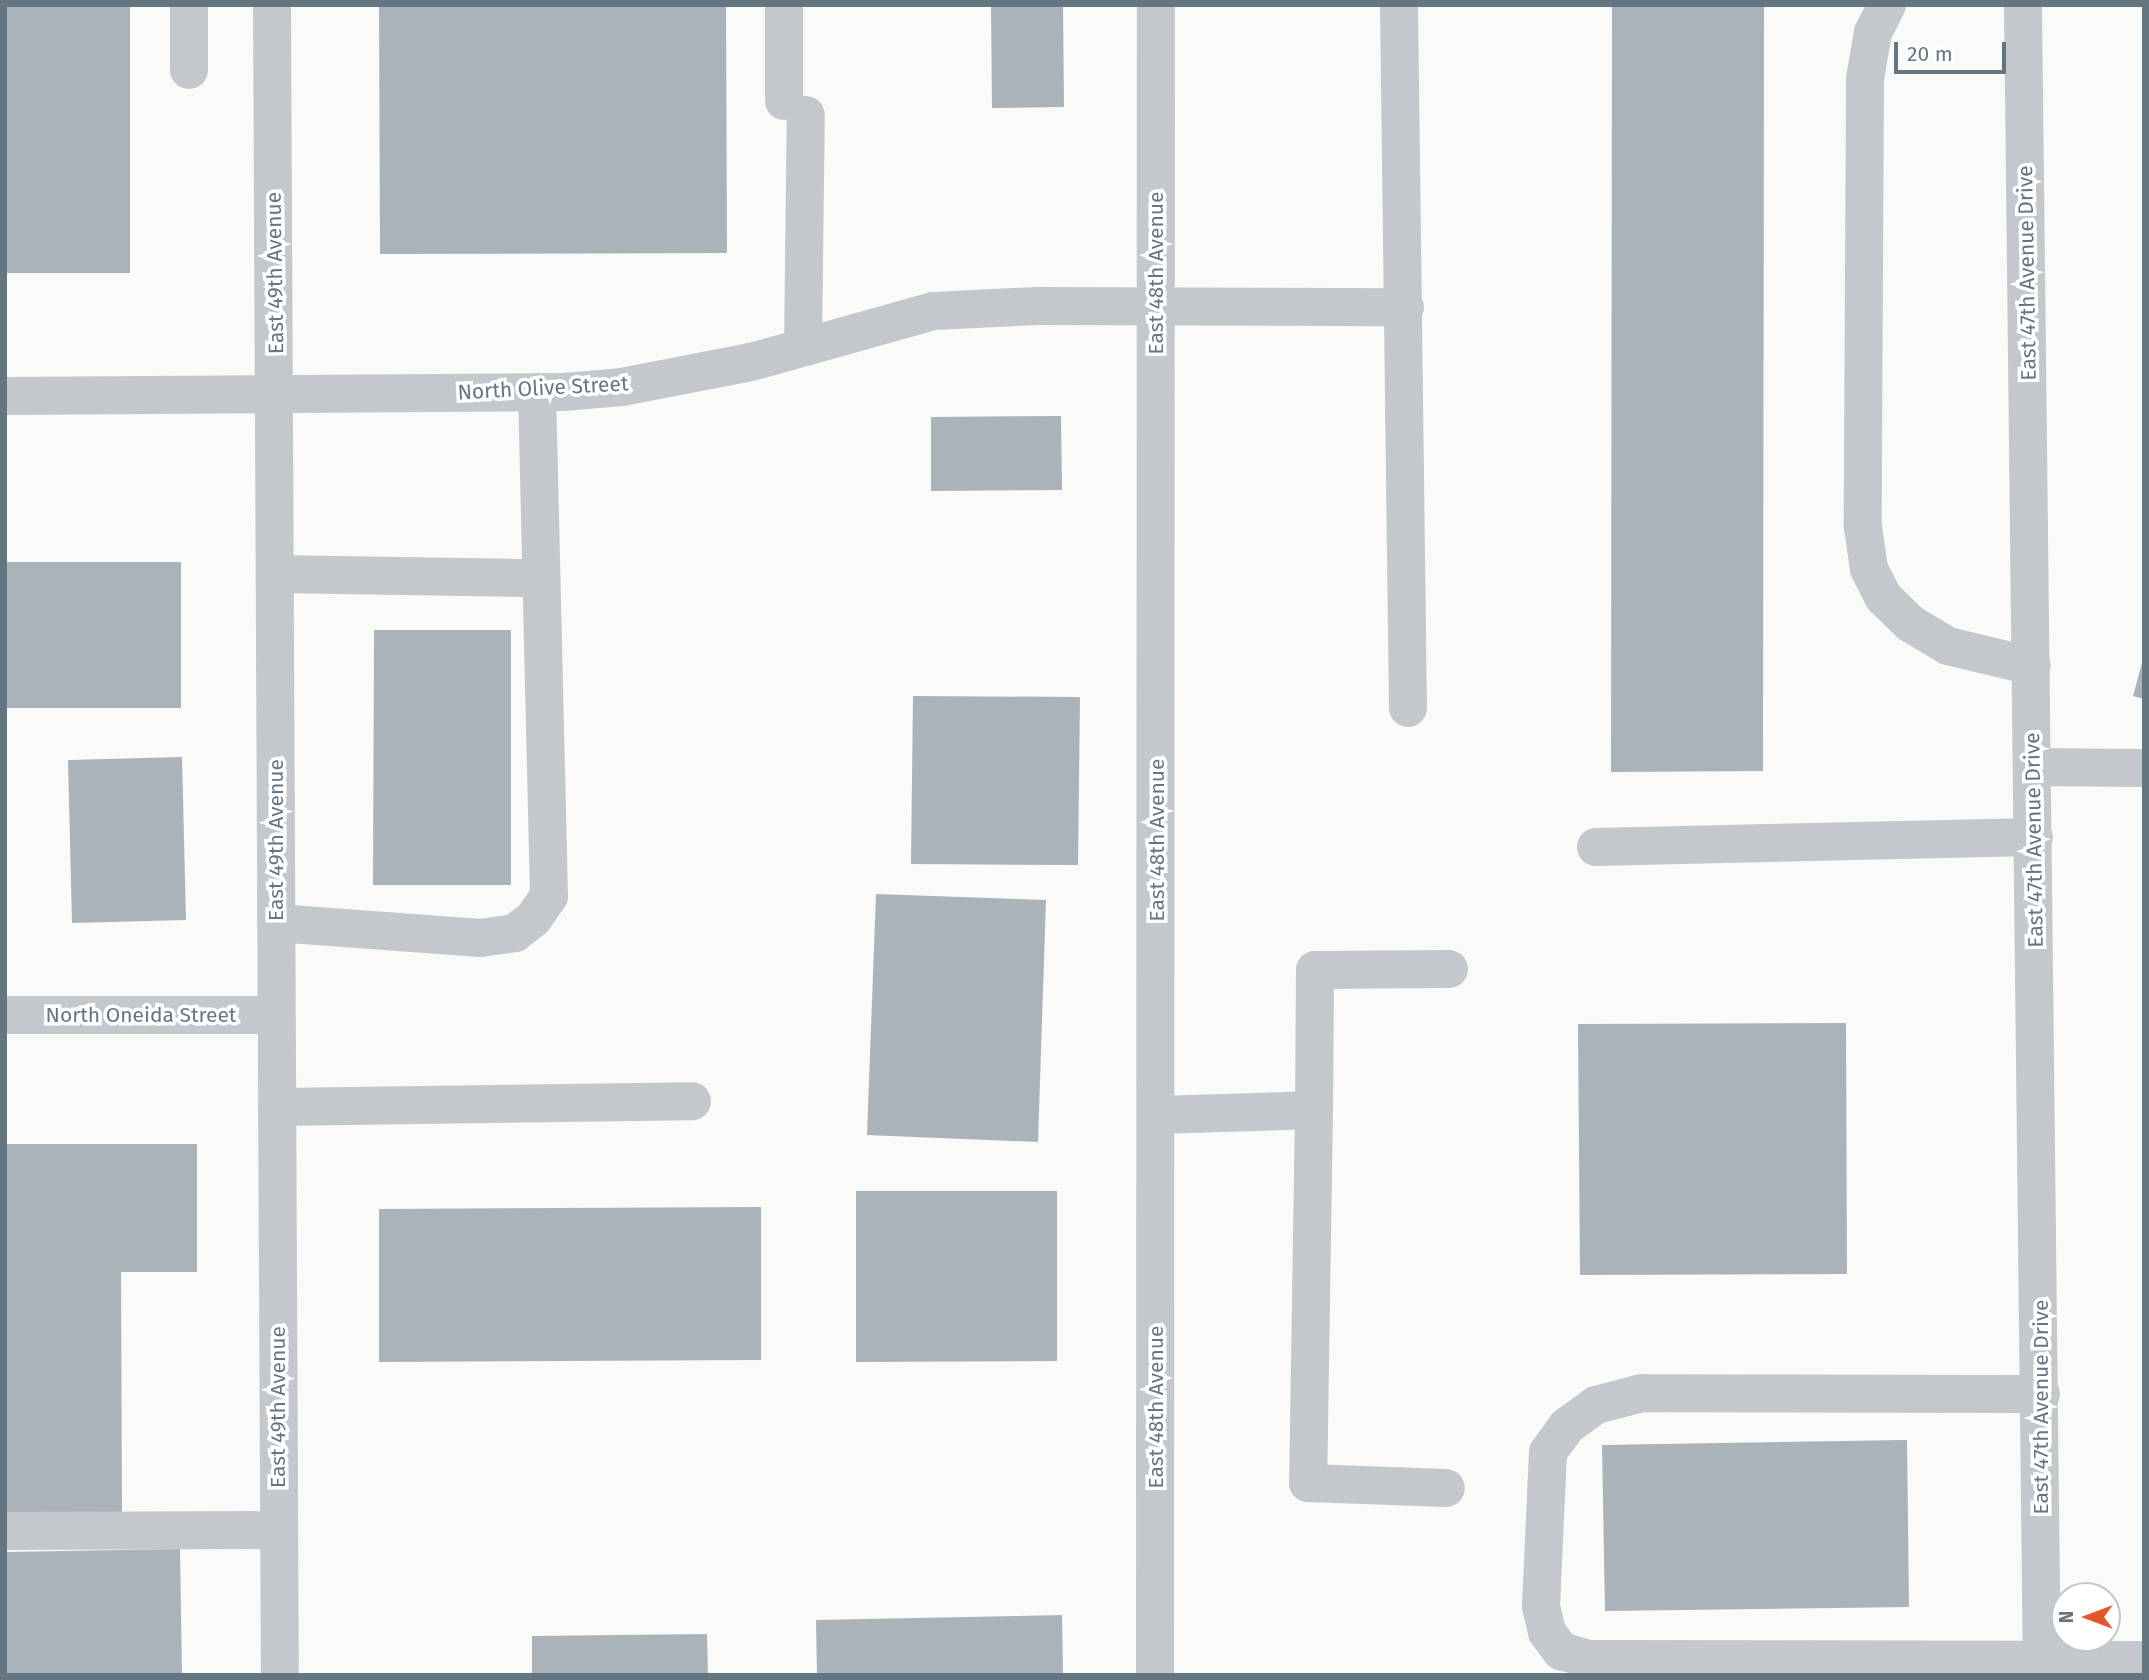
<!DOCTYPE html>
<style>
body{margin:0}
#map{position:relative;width:2149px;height:1680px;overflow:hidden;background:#fafaf8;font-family:"Fira Sans",sans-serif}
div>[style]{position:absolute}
.building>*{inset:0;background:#aab3b9}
.minor>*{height:38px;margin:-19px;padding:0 19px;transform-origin:19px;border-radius:19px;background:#c3c8cc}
span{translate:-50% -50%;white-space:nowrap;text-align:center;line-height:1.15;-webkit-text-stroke:7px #fff;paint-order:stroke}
.street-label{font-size:21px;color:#657683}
.frame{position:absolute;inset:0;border:7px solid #657683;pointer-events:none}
.north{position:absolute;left:2051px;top:1582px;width:70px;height:70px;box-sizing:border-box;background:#fff;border:2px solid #c1c8cd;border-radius:50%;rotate:270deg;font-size:19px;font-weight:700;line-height:28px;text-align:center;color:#657683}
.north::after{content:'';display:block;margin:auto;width:24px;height:32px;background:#e4572e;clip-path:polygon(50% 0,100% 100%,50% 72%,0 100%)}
.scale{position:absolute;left:1894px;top:42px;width:112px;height:32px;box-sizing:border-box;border:4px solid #657683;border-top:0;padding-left:9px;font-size:21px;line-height:24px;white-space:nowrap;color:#657683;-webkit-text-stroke:5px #fff;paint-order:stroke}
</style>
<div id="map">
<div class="building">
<i style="clip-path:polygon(5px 5px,130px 5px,130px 273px,5px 273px)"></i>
<i style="clip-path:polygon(379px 5px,726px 5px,727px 253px,380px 254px)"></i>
<i style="clip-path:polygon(991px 5px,1063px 5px,1064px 107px,992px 108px)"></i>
<i style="clip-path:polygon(1612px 5px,1764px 5px,1763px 771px,1611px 772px)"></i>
<i style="clip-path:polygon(1061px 416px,1062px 490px,931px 491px,931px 417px)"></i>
<i style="clip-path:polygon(5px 562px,181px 562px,181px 708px,5px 708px)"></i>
<i style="clip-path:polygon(374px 630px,511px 630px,511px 885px,373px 885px)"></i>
<i style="clip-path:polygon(2143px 659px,2144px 660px,2144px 699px,2133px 696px)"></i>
<i style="clip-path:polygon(913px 696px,1080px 697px,1078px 865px,911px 864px)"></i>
<i style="clip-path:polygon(182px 757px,186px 920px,72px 923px,68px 760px)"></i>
<i style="clip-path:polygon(876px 894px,1046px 900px,1038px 1142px,867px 1135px)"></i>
<i style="clip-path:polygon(1846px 1023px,1847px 1274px,1580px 1275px,1578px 1024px)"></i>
<i style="clip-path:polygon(5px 1144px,197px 1144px,197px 1272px,121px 1272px,122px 1513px,5px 1513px)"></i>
<i style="clip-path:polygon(856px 1191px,1057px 1191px,1057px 1361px,856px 1362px)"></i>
<i style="clip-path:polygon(761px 1207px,761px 1360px,379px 1362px,379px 1209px)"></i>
<i style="clip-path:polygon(1907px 1440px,1909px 1607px,1605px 1611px,1602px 1445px)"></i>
<i style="clip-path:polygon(180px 1549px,182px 1675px,5px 1675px,5px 1552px)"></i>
<i style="clip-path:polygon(1062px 1615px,1063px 1675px,817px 1675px,816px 1620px)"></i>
<i style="clip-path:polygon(707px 1634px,708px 1675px,532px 1675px,532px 1636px)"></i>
</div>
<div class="minor">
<i style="left:189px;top:5px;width:65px;rotate:90deg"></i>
<i style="left:272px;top:5px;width:1670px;rotate:89.73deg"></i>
<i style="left:784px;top:5px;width:96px;rotate:90deg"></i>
<i style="left:1399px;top:5px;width:703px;rotate:89.27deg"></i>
<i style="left:1887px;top:5px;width:30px;rotate:117deg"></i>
<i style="left:1873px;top:32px;width:48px;rotate:99.7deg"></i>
<i style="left:1865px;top:79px;width:448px;rotate:90.3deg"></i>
<i style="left:1863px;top:527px;width:42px;rotate:81.9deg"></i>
<i style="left:1869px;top:569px;width:31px;rotate:63deg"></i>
<i style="left:1883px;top:597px;width:39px;rotate:44deg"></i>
<i style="left:1911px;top:624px;width:43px;rotate:30.7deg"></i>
<i style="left:1948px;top:646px;width:86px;rotate:13.4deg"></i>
<i style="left:2023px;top:5px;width:1670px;rotate:89.35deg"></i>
<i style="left:803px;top:346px;width:231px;rotate:-89.3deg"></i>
<i style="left:5px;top:396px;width:558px;rotate:-0.41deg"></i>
<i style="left:563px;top:392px;width:59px;rotate:-4.8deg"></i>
<i style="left:622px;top:387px;width:131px;rotate:-11deg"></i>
<i style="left:751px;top:362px;width:190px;rotate:-15.6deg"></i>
<i style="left:934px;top:311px;width:104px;rotate:-2.8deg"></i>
<i style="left:1038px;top:306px;width:367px;rotate:0.2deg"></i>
<i style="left:276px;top:574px;width:263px;rotate:0.9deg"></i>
<i style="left:2033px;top:767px;width:111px;rotate:0.5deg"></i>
<i style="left:1596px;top:847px;width:438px;rotate:-1.3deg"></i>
<i style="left:276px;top:923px;width:205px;rotate:4.2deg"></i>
<i style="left:480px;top:938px;width:35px;rotate:-8deg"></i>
<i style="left:515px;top:933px;width:23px;rotate:-38deg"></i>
<i style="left:533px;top:919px;width:28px;rotate:-55deg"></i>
<i style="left:549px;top:896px;width:504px;rotate:-91.36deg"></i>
<i style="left:5px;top:1015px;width:271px"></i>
<i style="left:277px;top:1107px;width:415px;rotate:-0.8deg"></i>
<i style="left:1314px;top:1110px;width:140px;rotate:-89.6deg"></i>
<i style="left:1315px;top:970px;width:134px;rotate:-0.4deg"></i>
<i style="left:1157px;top:1115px;width:157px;rotate:-1.8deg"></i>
<i style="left:1314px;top:1110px;width:373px;rotate:90.9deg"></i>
<i style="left:1308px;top:1483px;width:138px;rotate:2.1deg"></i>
<i style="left:2041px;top:1394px;width:399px;rotate:-179.9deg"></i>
<i style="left:1642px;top:1393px;width:48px;rotate:165.4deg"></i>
<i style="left:1596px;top:1405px;width:36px;rotate:144deg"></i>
<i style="left:1567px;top:1426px;width:32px;rotate:126deg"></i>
<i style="left:1548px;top:1452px;width:154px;rotate:92.6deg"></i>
<i style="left:1541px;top:1606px;width:27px;rotate:77deg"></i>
<i style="left:1547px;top:1632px;width:24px;rotate:54deg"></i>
<i style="left:1561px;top:1651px;width:29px;rotate:16deg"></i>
<i style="left:1589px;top:1659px;width:555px;rotate:0.1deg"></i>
<i style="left:5px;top:1531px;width:274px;rotate:-0.2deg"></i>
<i style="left:1155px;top:1675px;width:1670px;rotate:-89.97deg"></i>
</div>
<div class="street-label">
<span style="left:275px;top:273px;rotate:-91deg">East 49th Avenue</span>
<span style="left:1156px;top:273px;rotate:-90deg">East 48th Avenue</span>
<span style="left:2027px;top:273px;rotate:-91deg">East 47th Avenue Drive</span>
<span style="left:543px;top:388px;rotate:-3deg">North Olive Street</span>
<span style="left:276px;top:840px;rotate:-90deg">East 49th Avenue</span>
<span style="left:1157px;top:840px;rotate:-90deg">East 48th Avenue</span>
<span style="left:2034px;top:840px;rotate:-91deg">East 47th Avenue Drive</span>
<span style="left:141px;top:1015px">North Oneida Street</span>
<span style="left:278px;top:1407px;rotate:-90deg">East 49th Avenue</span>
<span style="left:1156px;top:1407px;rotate:-90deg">East 48th Avenue</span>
<span style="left:2041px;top:1407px;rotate:-90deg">East 47th Avenue Drive</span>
</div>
<div class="frame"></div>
<div class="north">N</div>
<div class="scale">20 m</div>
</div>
